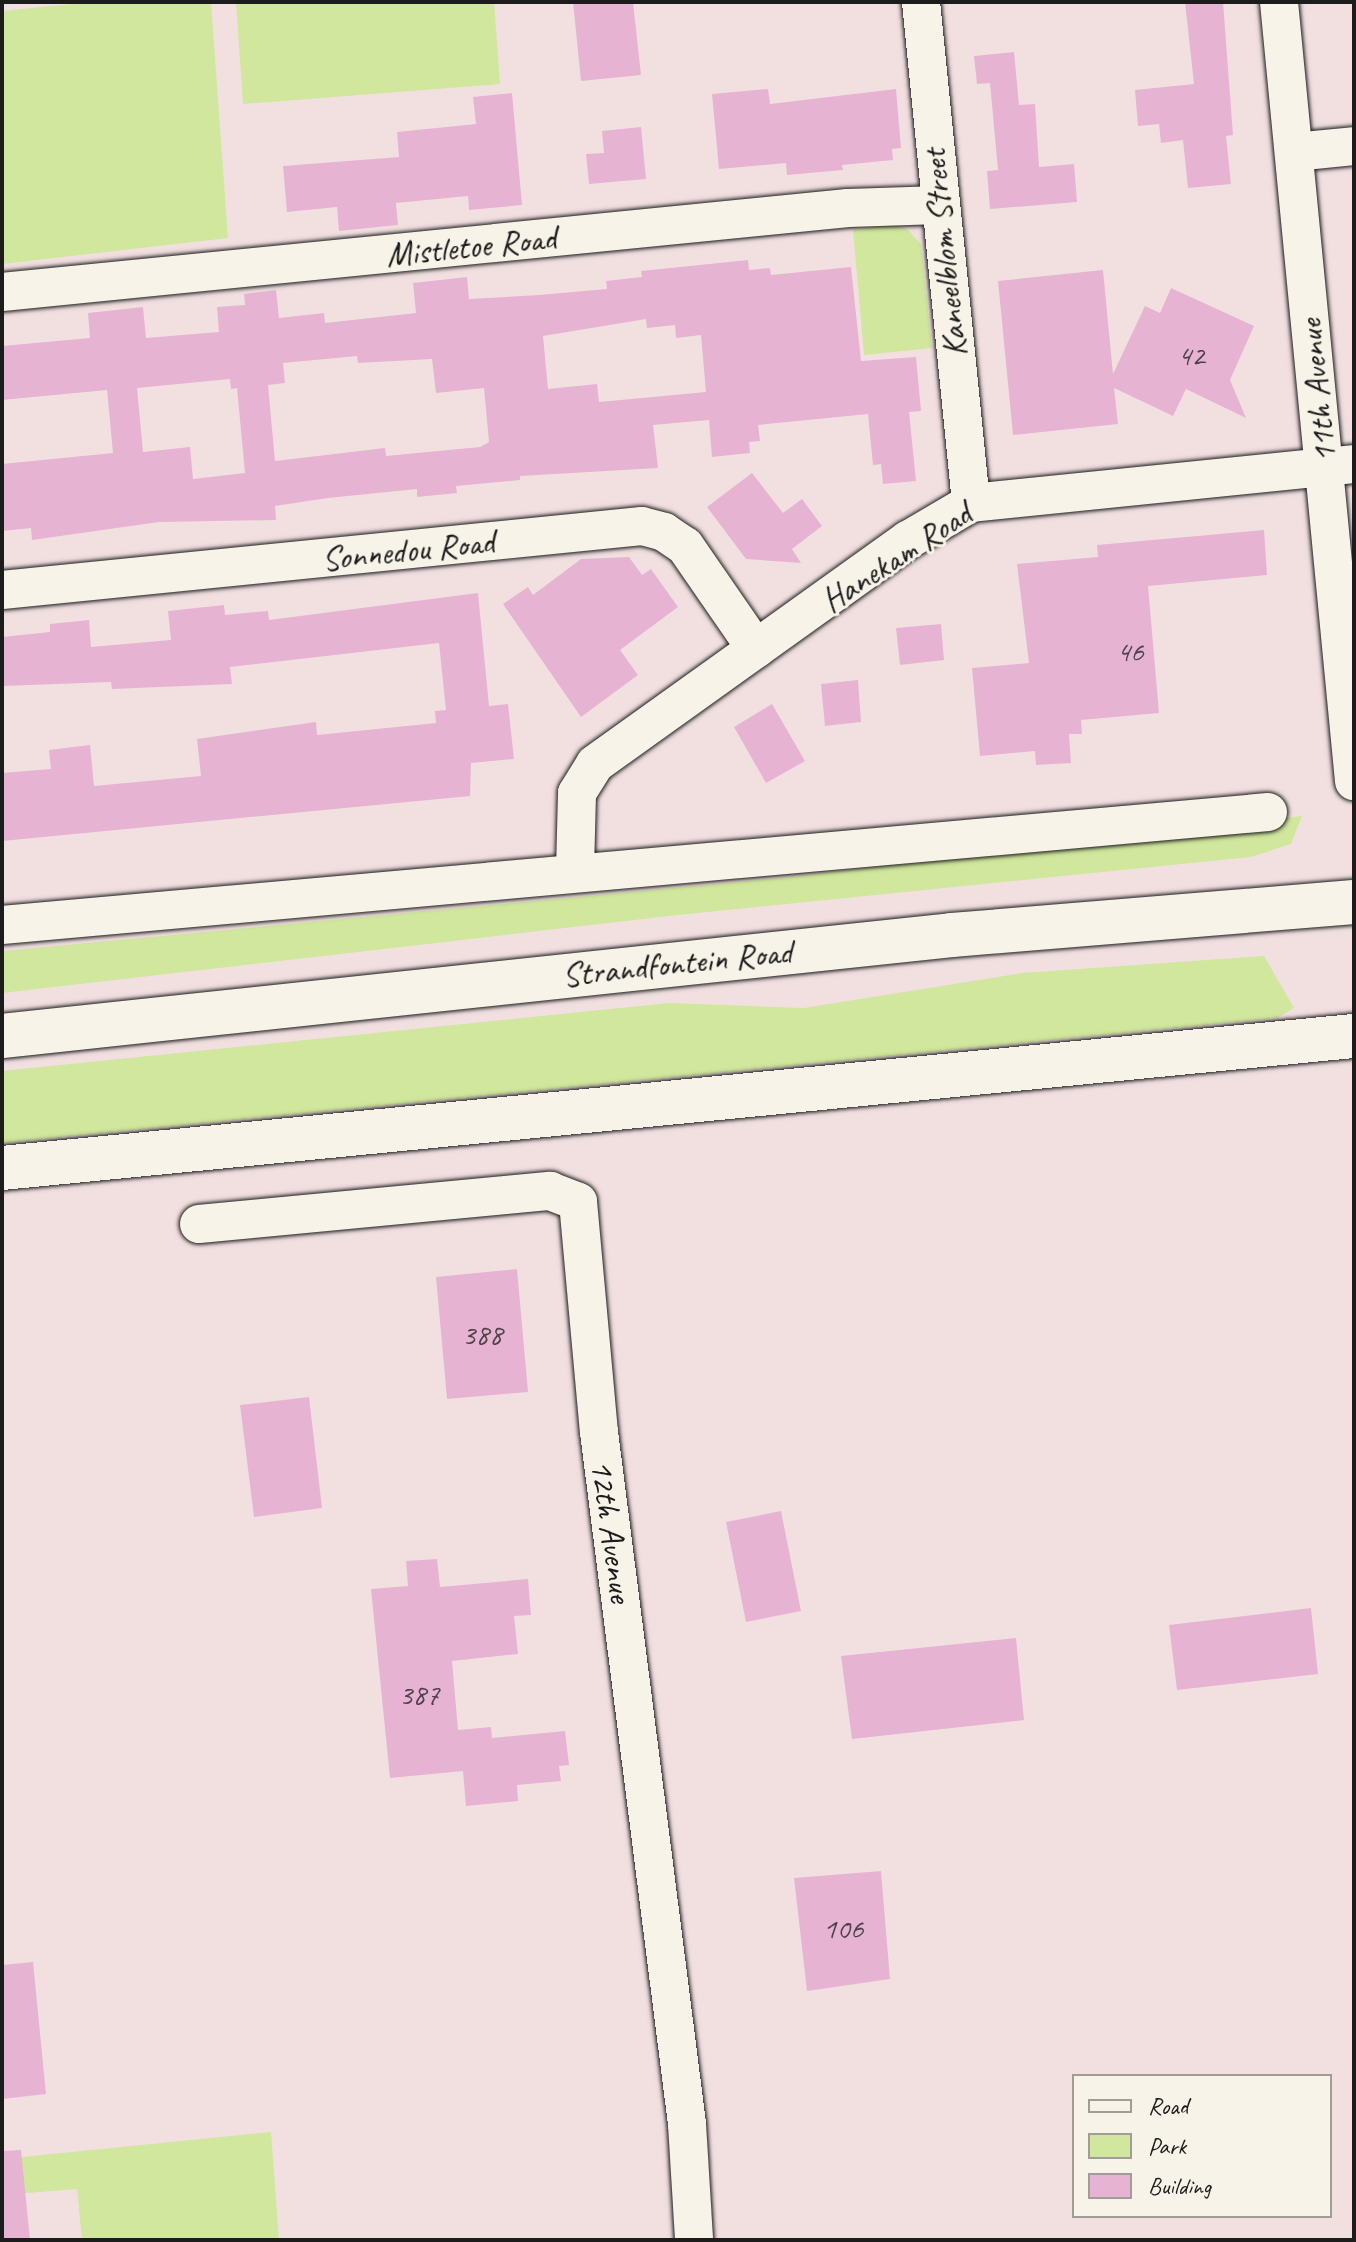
<!DOCTYPE html>
<style>
body{margin:0}
#map{position:relative;width:1356px;height:2242px;overflow:hidden;background:#f2e0e1;font-family:Caveat,sans-serif}
div>[style]{position:absolute}
.green>*{inset:0;background:#d0e79d}
.building>*{inset:0;background:#e6b4d2}
.roads{filter:drop-shadow(0 0 2px #1c1c1c) drop-shadow(0 0 2px #1c1c1c)}
.minor>*{height:38px;margin:-19px;padding:0 19px;transform-origin:19px;border-radius:19px;background:#f7f3e8}
.major>*{height:44px;margin:-22px;padding:0 22px;transform-origin:22px;border-radius:22px;background:#f7f3e8}
span{translate:-50% -50%;white-space:nowrap;text-align:center;line-height:1.15;-webkit-text-stroke:6px #f7f3e8;paint-order:stroke}
.number-label{font-size:30px;color:#4e424a}
.number-label span{-webkit-text-stroke-width:0}
.street-label{font-size:34px;color:#1c1c1c}
.frame{position:absolute;inset:0;border:4px solid #1c1c1c;pointer-events:none}
.legend{position:absolute;left:1072px;top:2074px;width:260px;height:144px;box-sizing:border-box;background:#f7f3e8;border:2px solid #9f9d96;margin:0;padding:10px 14px;list-style:none;font-size:24px;color:#1c1c1c}
.legend li{display:flex;align-items:center;gap:16px;height:40px}
.legend b{width:40px;border:2px solid #9f9d96}
</style>
<div id="map">
<div class="green">
<i style="clip-path:polygon(91px 2px,211px 2px,228px 238px,2px 264px,2px 11px)"></i>
<i style="clip-path:polygon(236px 2px,494px 2px,500px 84px,243px 104px)"></i>
<i style="clip-path:polygon(893px 224px,907px 229px,921px 244px,932px 348px,864px 355px,853px 230px)"></i>
<i style="clip-path:polygon(1302px 816px,1291px 844px,1251px 857px,678px 915px,2px 993px,2px 951px,790px 877px)"></i>
<i style="clip-path:polygon(1264px 956px,1294px 1008px,1277px 1018px,2px 1143px,2px 1071px,669px 1003px,804px 1008px,1022px 973px)"></i>
<i style="clip-path:polygon(271px 2132px,279px 2240px,82px 2240px,77px 2189px,2px 2195px,2px 2159px)"></i>
</div>
<div class="building">
<i style="clip-path:polygon(573px 2px,633px 2px,641px 75px,581px 81px)"></i>
<i style="clip-path:polygon(1185px 2px,1223px 2px,1233px 135px,1226px 136px,1231px 184px,1188px 188px,1183px 140px,1161px 143px,1159px 124px,1138px 126px,1135px 90px,1194px 84px)"></i>
<i style="clip-path:polygon(1014px 52px,1019px 105px,1035px 104px,1039px 167px,1074px 164px,1077px 202px,990px 209px,987px 171px,998px 170px,990px 83px,977px 84px,974px 56px)"></i>
<i style="clip-path:polygon(768px 89px,770px 104px,896px 89px,901px 148px,892px 149px,893px 160px,842px 165px,843px 170px,787px 175px,786px 163px,719px 169px,712px 94px)"></i>
<i style="clip-path:polygon(512px 93px,522px 205px,469px 210px,468px 196px,396px 203px,398px 225px,339px 231px,337px 207px,287px 212px,283px 166px,399px 157px,397px 132px,476px 124px,473px 97px)"></i>
<i style="clip-path:polygon(641px 127px,646px 179px,589px 184px,586px 154px,604px 153px,602px 131px)"></i>
<i style="clip-path:polygon(evenodd,748px 260px,749px 270px,770px 268px,771px 275px,851px 267px,861px 361px,916px 357px,921px 411px,909px 412px,916px 481px,883px 484px,881px 464px,873px 465px,868px 414px,758px 425px,760px 441px,749px 442px,750px 453px,712px 457px,709px 420px,653px 425px,658px 468px,520px 476px,520px 480px,456px 486px,457px 493px,417px 497px,417px 489px,328px 498px,275px 506px,276px 520px,159px 522px,32px 540px,31px 528px,2px 531px,2px 464px,113px 453px,107px 390px,2px 400px,2px 346px,90px 338px,88px 313px,143px 307px,146px 338px,219px 332px,217px 307px,245px 305px,244px 294px,276px 290px,279px 318px,324px 313px,325px 323px,416px 313px,413px 283px,467px 277px,469px 299px,539px 295px,607px 289px,606px 281px,642px 277px,641px 271px,748px 260px,646px 319px,647px 328px,675px 325px,676px 338px,701px 335px,706px 392px,599px 402px,597px 384px,548px 389px,543px 336px,646px 319px,748px 260px,357px 356px,358px 363px,432px 359px,436px 393px,484px 388px,489px 442px,480px 447px,386px 456px,385px 448px,275px 461px,268px 385px,285px 383px,283px 363px,357px 356px,748px 260px,230px 379px,231px 389px,237px 388px,245px 473px,193px 479px,190px 447px,143px 452px,137px 388px,230px 379px)"></i>
<i style="clip-path:polygon(1103px 270px,1113px 374px,1145px 306px,1160px 313px,1171px 288px,1254px 326px,1230px 380px,1246px 418px,1186px 389px,1173px 416px,1114px 388px,1118px 424px,1013px 435px,998px 281px)"></i>
<i style="clip-path:polygon(752px 473px,783px 513px,802px 499px,822px 526px,792px 549px,801px 563px,746px 559px,707px 507px)"></i>
<i style="clip-path:polygon(1264px 530px,1267px 575px,1148px 586px,1159px 713px,1081px 720px,1082px 734px,1069px 734px,1071px 763px,1036px 765px,1035px 751px,980px 756px,972px 668px,1029px 663px,1017px 564px,1098px 557px,1097px 545px)"></i>
<i style="clip-path:polygon(629px 557px,642px 575px,651px 569px,678px 607px,620px 650px,638px 675px,581px 717px,503px 604px,528px 587px,533px 595px,581px 559px)"></i>
<i style="clip-path:polygon(478px 593px,489px 706px,508px 704px,514px 759px,471px 763px,470px 796px,2px 841px,2px 773px,51px 769px,49px 750px,90px 745px,94px 786px,201px 776px,197px 739px,316px 722px,317px 735px,436px 723px,435px 711px,446px 710px,439px 643px,230px 667px,232px 684px,112px 689px,111px 682px,2px 686px,2px 637px,50px 632px,50px 624px,89px 620px,91px 647px,171px 640px,168px 611px,224px 605px,225px 615px,268px 611px,269px 620px)"></i>
<i style="clip-path:polygon(941px 624px,944px 660px,900px 665px,896px 628px)"></i>
<i style="clip-path:polygon(858px 680px,861px 722px,825px 726px,821px 684px)"></i>
<i style="clip-path:polygon(772px 704px,805px 761px,766px 783px,734px 727px)"></i>
<i style="clip-path:polygon(517px 1269px,528px 1392px,447px 1399px,436px 1277px)"></i>
<i style="clip-path:polygon(309px 1397px,322px 1508px,254px 1517px,240px 1405px)"></i>
<i style="clip-path:polygon(781px 1511px,801px 1611px,746px 1622px,726px 1522px)"></i>
<i style="clip-path:polygon(437px 1559px,440px 1587px,528px 1579px,531px 1615px,514px 1616px,518px 1654px,452px 1661px,458px 1730px,491px 1727px,492px 1738px,565px 1731px,569px 1765px,559px 1766px,561px 1781px,517px 1785px,518px 1801px,466px 1806px,463px 1771px,390px 1778px,371px 1589px,408px 1586px,406px 1561px)"></i>
<i style="clip-path:polygon(1311px 1608px,1318px 1674px,1177px 1690px,1169px 1625px)"></i>
<i style="clip-path:polygon(1016px 1638px,1024px 1720px,852px 1739px,841px 1656px)"></i>
<i style="clip-path:polygon(881px 1871px,890px 1979px,807px 1991px,794px 1878px)"></i>
<i style="clip-path:polygon(33px 1962px,46px 2094px,2px 2099px,2px 1965px)"></i>
<i style="clip-path:polygon(21px 2150px,30px 2240px,2px 2240px,2px 2151px)"></i>
</div>
<div class="roads">
<div class="minor">
<i style="left:921px;top:2px;width:503px;rotate:84.3deg"></i>
<i style="left:1279px;top:2px;width:783px;rotate:84.5deg"></i>
<i style="left:1294px;top:152px;width:60px;rotate:-5.7deg"></i>
<i style="left:2px;top:292px;width:850px;rotate:-5.67deg"></i>
<i style="left:848px;top:208px;width:92px;rotate:-1.9deg"></i>
<i style="left:2px;top:590px;width:643px;rotate:-5.71deg"></i>
<i style="left:642px;top:526px;width:23px;rotate:15deg"></i>
<i style="left:664px;top:532px;width:25px;rotate:34deg"></i>
<i style="left:685px;top:546px;width:125px;rotate:55.4deg"></i>
<i style="left:575px;top:870px;width:77px;rotate:-88.5deg"></i>
<i style="left:577px;top:793px;width:34px;rotate:-58deg"></i>
<i style="left:595px;top:764px;width:385px;rotate:-35.6deg"></i>
<i style="left:908px;top:540px;width:73px;rotate:-30.4deg"></i>
<i style="left:971px;top:503px;width:385px;rotate:-5.8deg"></i>
<i style="left:2px;top:925px;width:1271px;rotate:-5.1deg"></i>
<i style="left:199px;top:1224px;width:353px;rotate:-5.4deg"></i>
<i style="left:550px;top:1191px;width:30px;rotate:21deg"></i>
<i style="left:578px;top:1202px;width:231px;rotate:84.8deg"></i>
<i style="left:599px;top:1432px;width:698px;rotate:82.75deg"></i>
<i style="left:687px;top:2124px;width:116px;rotate:86.5deg"></i>
</div>
<div class="major">
<i style="left:2px;top:1036px;width:955px;rotate:-6.07deg"></i>
<i style="left:952px;top:935px;width:403px;rotate:-4.7deg"></i>
<i style="left:2px;top:1168px;width:1358px;rotate:-5.58deg"></i>
</div>
</div>
<div class="number-label">
<span style="left:1191px;top:355px">42</span>
<span style="left:1130px;top:651px">46</span>
<span style="left:482px;top:1334px">388</span>
<span style="left:419px;top:1694px">387</span>
<span style="left:843px;top:1928px">106</span>
</div>
<div class="street-label">
<span style="left:471px;top:246px;rotate:-6deg">Mistletoe Road</span>
<span style="left:944px;top:253px;rotate:-96deg">Kaneelblom Street</span>
<span style="left:1317px;top:391px;rotate:-96deg">11th Avenue</span>
<span style="left:408px;top:550px;rotate:-6deg">Sonnedou Road</span>
<span style="left:896px;top:557px;rotate:-33deg">Hanekam Road</span>
<span style="left:677px;top:963px;rotate:-6deg">Strandfontein Road</span>
<span style="left:612px;top:1531px;rotate:82deg">12th Avenue</span>
</div>
<div class="frame"></div>
<ul class="legend">
<li><b style="height:10px;background:#f7f3e8"></b>Road</li>
<li><b style="height:22px;background:#d0e79d"></b>Park</li>
<li><b style="height:22px;background:#e6b4d2"></b>Building</li>
</ul>
</div>
